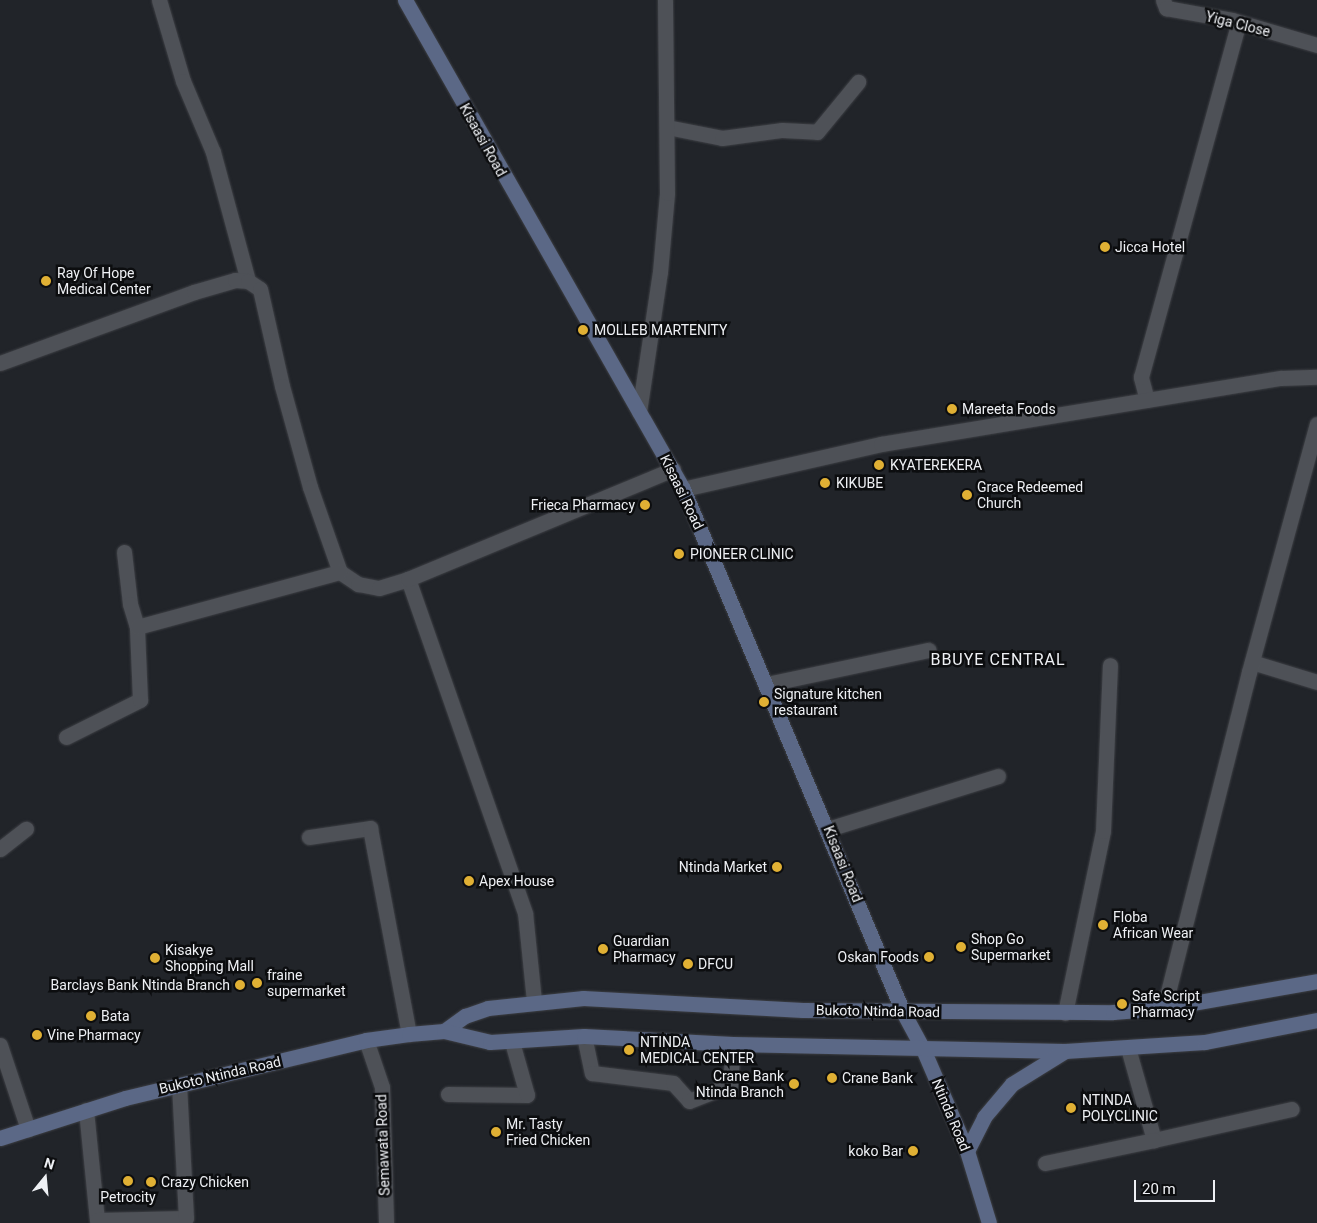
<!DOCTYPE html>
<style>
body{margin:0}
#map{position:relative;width:1317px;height:1223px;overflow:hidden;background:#212429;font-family:Roboto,sans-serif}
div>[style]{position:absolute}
.roads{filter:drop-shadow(0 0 1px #3d3f44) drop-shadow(0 0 1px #3d3f44)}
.lane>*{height:15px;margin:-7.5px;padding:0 7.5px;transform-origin:7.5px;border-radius:7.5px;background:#4e5157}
.street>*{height:15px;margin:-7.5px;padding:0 7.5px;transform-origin:7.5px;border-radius:7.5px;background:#4e5157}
.secondary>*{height:15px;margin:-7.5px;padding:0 7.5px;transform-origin:7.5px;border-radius:7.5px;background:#5b6886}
.dots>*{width:14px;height:14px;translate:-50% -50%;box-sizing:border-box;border:2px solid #0c0d0f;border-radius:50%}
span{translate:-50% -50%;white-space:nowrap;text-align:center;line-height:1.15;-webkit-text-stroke:5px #0c0d0f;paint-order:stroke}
.street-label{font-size:14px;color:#eef0f4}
.poi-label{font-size:14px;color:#eef0f4}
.left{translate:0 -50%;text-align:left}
.right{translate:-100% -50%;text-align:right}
.quarter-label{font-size:16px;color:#eef0f4;letter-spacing:1px}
.north{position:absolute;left:20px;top:1153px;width:50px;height:50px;-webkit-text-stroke:4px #0c0d0f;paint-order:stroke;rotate:17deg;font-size:14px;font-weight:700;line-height:20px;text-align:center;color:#eef0f4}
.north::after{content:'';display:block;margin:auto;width:18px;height:22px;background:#eef0f4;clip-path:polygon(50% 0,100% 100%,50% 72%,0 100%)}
.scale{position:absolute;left:1134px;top:1180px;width:81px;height:22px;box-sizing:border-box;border:2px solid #eef0f4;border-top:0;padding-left:6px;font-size:15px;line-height:18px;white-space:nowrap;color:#eef0f4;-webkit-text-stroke:4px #0c0d0f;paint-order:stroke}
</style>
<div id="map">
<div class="roads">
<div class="lane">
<i style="left:667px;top:127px;width:56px;rotate:11.3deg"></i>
<i style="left:722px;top:138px;width:61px;rotate:-7.6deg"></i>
<i style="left:782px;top:130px;width:35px;rotate:3deg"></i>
<i style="left:817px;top:132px;width:65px;rotate:-50.6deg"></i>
<i style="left:767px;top:684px;width:165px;rotate:-11.9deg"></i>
<i style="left:66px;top:737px;width:83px;rotate:-26.6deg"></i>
<i style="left:140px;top:700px;width:73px;rotate:-92.4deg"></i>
<i style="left:828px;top:829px;width:178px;rotate:-17.3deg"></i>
<i style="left:0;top:849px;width:33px;rotate:-38deg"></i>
<i style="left:584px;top:1036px;width:38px;rotate:78deg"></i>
<i style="left:592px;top:1073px;width:82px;rotate:7deg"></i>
<i style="left:673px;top:1083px;width:24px;rotate:48deg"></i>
<i style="left:689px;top:1101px;width:44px;rotate:-21.3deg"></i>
<i style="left:730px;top:1085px;width:41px;rotate:-85.8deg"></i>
<i style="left:0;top:1045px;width:89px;rotate:71.6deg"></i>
<i style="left:1128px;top:1048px;width:96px;rotate:74.2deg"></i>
<i style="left:1154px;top:1140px;width:141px;rotate:-12.7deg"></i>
<i style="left:448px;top:1094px;width:79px;rotate:0.7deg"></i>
<i style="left:527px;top:1095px;width:55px;rotate:-105.8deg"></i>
<i style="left:86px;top:1110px;width:111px;rotate:84.3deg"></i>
<i style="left:97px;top:1220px;width:89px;rotate:-1.3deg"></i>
<i style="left:186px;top:1218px;width:133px;rotate:-93deg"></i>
<i style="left:1045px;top:1163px;width:111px;rotate:-11.9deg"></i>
</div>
<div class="street">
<i style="left:159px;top:0;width:84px;rotate:73.5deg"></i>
<i style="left:183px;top:81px;width:77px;rotate:67.1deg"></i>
<i style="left:213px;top:152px;width:134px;rotate:74.8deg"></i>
<i style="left:1163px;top:0;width:9px;rotate:69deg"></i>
<i style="left:1166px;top:8px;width:67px;rotate:10.3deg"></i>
<i style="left:1232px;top:20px;width:89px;rotate:16.4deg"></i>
<i style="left:0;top:363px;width:207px;rotate:-20.1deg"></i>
<i style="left:194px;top:292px;width:43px;rotate:-16.3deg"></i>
<i style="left:235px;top:280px;width:13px;rotate:4deg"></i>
<i style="left:248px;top:281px;width:14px;rotate:34deg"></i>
<i style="left:260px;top:289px;width:99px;rotate:77.2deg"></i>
<i style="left:282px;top:386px;width:105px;rotate:74.5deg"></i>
<i style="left:310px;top:487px;width:90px;rotate:70.6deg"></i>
<i style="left:340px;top:572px;width:22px;rotate:34deg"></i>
<i style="left:358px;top:584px;width:21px;rotate:11deg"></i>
<i style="left:379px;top:588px;width:30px;rotate:-17deg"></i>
<i style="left:1147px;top:400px;width:24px;rotate:-105deg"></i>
<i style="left:1141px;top:377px;width:368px;rotate:-74.6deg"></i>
<i style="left:639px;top:412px;width:142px;rotate:-81.5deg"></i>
<i style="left:660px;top:272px;width:79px;rotate:-84.9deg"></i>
<i style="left:667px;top:193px;width:193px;rotate:-90.6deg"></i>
<i style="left:683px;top:489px;width:203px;rotate:-12.8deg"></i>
<i style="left:881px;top:444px;width:405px;rotate:-9.4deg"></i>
<i style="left:1281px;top:378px;width:36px;rotate:-2deg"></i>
<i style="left:124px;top:552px;width:52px;rotate:83.4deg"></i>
<i style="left:130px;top:604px;width:24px;rotate:73deg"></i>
<i style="left:137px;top:627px;width:210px;rotate:-15.2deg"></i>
<i style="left:1252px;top:662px;width:68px;rotate:17.1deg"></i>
<i style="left:309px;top:837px;width:62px;rotate:-8.4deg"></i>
<i style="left:370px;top:828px;width:210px;rotate:79.3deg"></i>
<i style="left:534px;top:1001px;width:88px;rotate:-95.8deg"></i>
<i style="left:525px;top:913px;width:354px;rotate:-109.3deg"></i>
<i style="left:408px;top:579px;width:287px;rotate:-22.5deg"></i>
<i style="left:1164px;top:1008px;width:347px;rotate:-75.8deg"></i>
<i style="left:1249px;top:672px;width:257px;rotate:-74.7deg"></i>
<i style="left:1065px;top:1013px;width:186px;rotate:-78.2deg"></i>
<i style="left:1103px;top:831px;width:166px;rotate:-87.6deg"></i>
<i style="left:366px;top:1040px;width:50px;rotate:71.2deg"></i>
<i style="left:382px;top:1087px;width:136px;rotate:88.3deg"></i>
</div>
<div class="secondary">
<i style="left:405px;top:0;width:562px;rotate:60.38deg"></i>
<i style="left:683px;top:489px;width:567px;rotate:67.19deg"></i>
<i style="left:903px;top:1012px;width:42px;rotate:61.6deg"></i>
<i style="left:923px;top:1049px;width:111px;rotate:66.7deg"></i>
<i style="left:967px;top:1151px;width:75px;rotate:73deg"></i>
<i style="left:444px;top:1031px;width:26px;rotate:-36deg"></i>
<i style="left:465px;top:1016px;width:24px;rotate:-19deg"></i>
<i style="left:488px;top:1008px;width:96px;rotate:-6deg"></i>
<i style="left:583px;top:998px;width:220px;rotate:3.1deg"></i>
<i style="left:803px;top:1010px;width:310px;rotate:0.4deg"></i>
<i style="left:1113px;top:1012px;width:51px;rotate:-4.5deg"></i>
<i style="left:1164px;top:1008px;width:155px;rotate:-10deg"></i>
<i style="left:0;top:1138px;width:131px;rotate:-17.7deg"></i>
<i style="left:125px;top:1098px;width:248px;rotate:-13.5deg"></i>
<i style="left:366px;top:1040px;width:43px;rotate:-7.9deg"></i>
<i style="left:409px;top:1034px;width:35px;rotate:-5deg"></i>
<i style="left:444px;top:1031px;width:47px;rotate:13.4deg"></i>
<i style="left:490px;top:1042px;width:94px;rotate:-3.7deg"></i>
<i style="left:584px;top:1036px;width:149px;rotate:3.1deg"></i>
<i style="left:733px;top:1044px;width:332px;rotate:1.2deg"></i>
<i style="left:1065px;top:1051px;width:140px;rotate:-3.7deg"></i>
<i style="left:1205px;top:1042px;width:114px;rotate:-11.1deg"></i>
<i style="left:967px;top:1151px;width:38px;rotate:-63deg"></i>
<i style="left:984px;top:1117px;width:43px;rotate:-49.7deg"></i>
<i style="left:1012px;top:1084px;width:62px;rotate:-31.9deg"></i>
</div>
</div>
<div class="dots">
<i style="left:1105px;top:247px;background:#e0b034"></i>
<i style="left:46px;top:281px;background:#e0b034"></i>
<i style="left:583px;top:330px;background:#e0b034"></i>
<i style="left:952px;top:409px;background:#e0b034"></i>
<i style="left:879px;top:465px;background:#e0b034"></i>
<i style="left:825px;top:483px;background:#e0b034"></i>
<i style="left:967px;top:495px;background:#e0b034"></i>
<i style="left:645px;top:505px;background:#e0b034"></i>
<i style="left:679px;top:554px;background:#e0b034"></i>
<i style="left:764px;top:702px;background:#e0b034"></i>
<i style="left:777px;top:867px;background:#e0b034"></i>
<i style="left:469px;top:881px;background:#e0b034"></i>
<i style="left:1103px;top:925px;background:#e0b034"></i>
<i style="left:961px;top:947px;background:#e0b034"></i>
<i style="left:603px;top:949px;background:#e0b034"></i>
<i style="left:929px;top:957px;background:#e0b034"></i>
<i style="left:155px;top:958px;background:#e0b034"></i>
<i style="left:688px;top:964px;background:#e0b034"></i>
<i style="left:257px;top:983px;background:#e0b034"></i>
<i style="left:240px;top:985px;background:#e0b034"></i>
<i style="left:1122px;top:1004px;background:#e0b034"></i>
<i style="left:91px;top:1016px;background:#e0b034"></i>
<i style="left:37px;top:1035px;background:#e0b034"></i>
<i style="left:629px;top:1050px;background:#e0b034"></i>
<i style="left:832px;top:1078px;background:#e0b034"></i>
<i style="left:794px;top:1084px;background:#e0b034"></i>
<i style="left:1071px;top:1108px;background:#e0b034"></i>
<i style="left:496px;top:1132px;background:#e0b034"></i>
<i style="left:913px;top:1151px;background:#e0b034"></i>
<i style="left:128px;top:1181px;background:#e0b034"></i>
<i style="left:151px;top:1182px;background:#e0b034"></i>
</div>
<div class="street-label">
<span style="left:1238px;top:24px;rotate:14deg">Yiga Close</span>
<span style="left:483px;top:140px;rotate:61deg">Kisaasi Road</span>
<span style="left:682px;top:492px;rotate:64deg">Kisaasi Road</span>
<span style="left:843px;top:864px;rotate:68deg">Kisaasi Road</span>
<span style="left:878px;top:1011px;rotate:1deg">Bukoto Ntinda Road</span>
<span style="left:220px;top:1075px;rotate:-13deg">Bukoto Ntinda Road</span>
<span style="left:951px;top:1115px;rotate:67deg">Ntinda Road</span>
<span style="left:383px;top:1145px;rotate:-92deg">Semawata Road</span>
</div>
<div class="poi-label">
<span class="left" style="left:1115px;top:247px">Jicca Hotel</span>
<span class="left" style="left:57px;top:281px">Ray Of Hope<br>Medical Center</span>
<span class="left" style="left:594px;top:330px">MOLLEB MARTENITY</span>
<span class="left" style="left:962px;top:409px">Mareeta Foods</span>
<span class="left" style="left:890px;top:465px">KYATEREKERA</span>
<span class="left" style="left:836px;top:483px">KIKUBE</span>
<span class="left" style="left:977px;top:495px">Grace Redeemed<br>Church</span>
<span class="right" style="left:635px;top:505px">Frieca Pharmacy</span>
<span class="left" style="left:690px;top:554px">PIONEER CLINIC</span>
<span class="left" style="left:774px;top:702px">Signature kitchen<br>restaurant</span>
<span class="right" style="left:767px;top:867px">Ntinda Market</span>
<span class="left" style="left:479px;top:881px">Apex House</span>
<span class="left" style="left:1113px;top:925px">Floba<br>African Wear</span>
<span class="left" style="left:971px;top:947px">Shop Go<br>Supermarket</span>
<span class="left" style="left:613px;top:949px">Guardian<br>Pharmacy</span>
<span class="left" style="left:165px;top:958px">Kisakye<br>Shopping Mall</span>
<span class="right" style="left:919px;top:957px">Oskan Foods</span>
<span class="left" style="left:698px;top:964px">DFCU</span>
<span class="left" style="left:267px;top:983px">fraine<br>supermarket</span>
<span class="right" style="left:230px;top:985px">Barclays Bank Ntinda Branch</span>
<span class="left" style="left:1132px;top:1004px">Safe Script<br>Pharmacy</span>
<span class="left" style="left:101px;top:1016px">Bata</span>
<span class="left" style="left:47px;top:1035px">Vine Pharmacy</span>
<span class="left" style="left:640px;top:1050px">NTINDA<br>MEDICAL CENTER</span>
<span class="right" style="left:784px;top:1084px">Crane Bank<br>Ntinda Branch</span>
<span class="left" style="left:842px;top:1078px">Crane Bank</span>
<span class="left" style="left:1082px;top:1108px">NTINDA<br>POLYCLINIC</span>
<span class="left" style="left:506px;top:1132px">Mr. Tasty<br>Fried Chicken</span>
<span class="right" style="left:903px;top:1151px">koko Bar</span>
<span class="left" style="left:161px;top:1182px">Crazy Chicken</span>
<span style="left:128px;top:1197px">Petrocity</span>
</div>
<div class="quarter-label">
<span style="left:998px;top:660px">BBUYE CENTRAL</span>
</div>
<div class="north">N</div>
<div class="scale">20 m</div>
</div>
